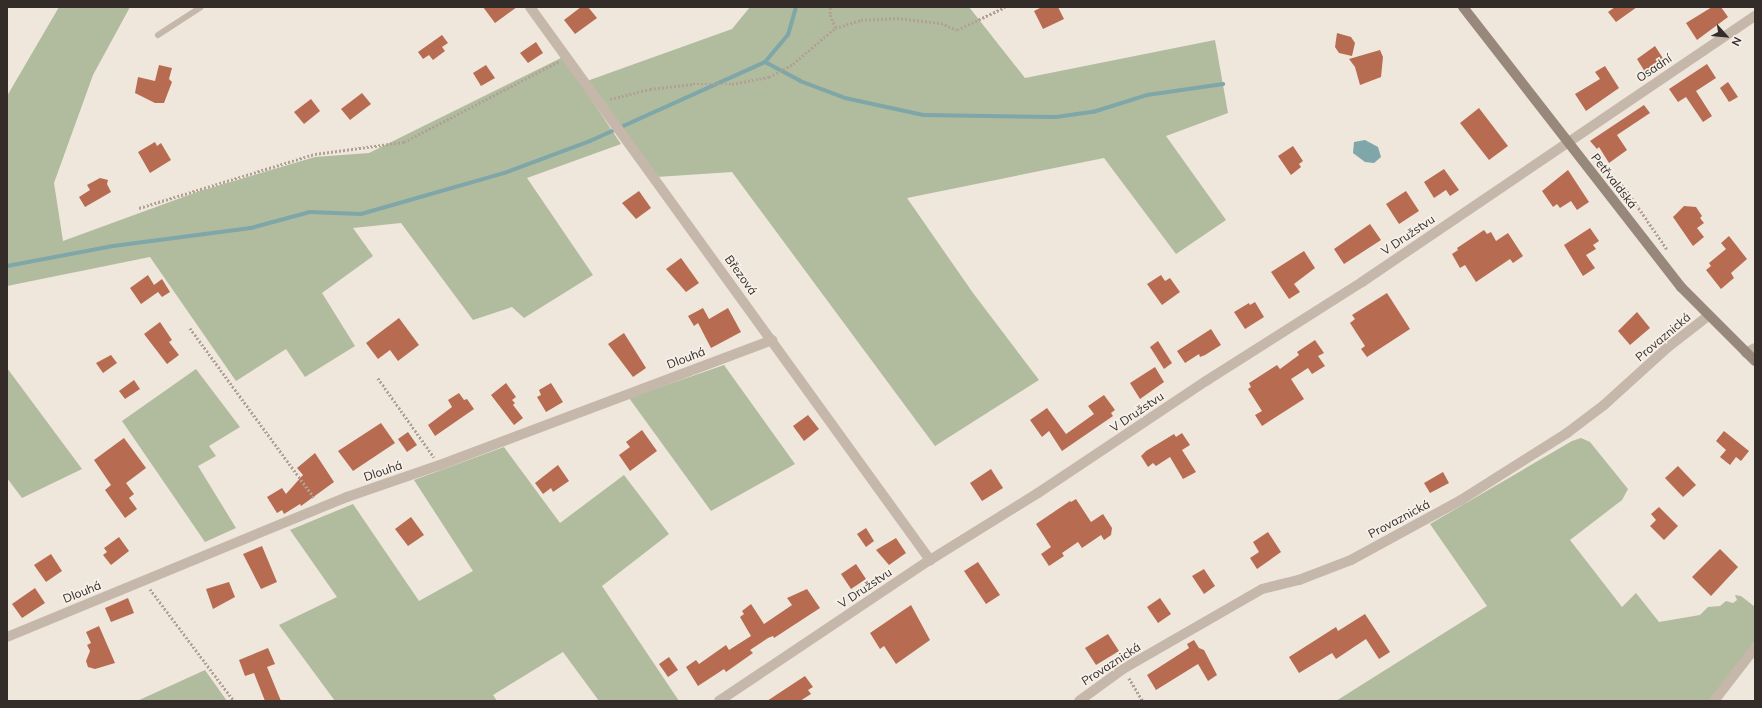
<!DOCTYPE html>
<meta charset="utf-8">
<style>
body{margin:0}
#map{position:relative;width:1762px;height:708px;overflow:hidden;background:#efe6dc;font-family:Mulish,sans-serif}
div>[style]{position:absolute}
.green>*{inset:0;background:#b1bc9e}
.water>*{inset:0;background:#7fa6a8}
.stream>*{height:4px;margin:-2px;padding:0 2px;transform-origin:2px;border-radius:2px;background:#7fa6a8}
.building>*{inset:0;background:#b76c52}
.path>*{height:2.5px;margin-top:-1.25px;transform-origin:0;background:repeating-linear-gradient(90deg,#b1a194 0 2px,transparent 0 4px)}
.lane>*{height:6px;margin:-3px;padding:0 3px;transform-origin:3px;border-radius:3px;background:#c5b7aa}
.street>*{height:10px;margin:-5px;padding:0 5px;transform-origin:5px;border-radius:5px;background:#c5b7aa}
.secondary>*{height:10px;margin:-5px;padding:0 5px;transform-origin:5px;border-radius:5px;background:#98877b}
span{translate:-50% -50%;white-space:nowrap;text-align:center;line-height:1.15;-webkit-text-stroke:3.5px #f7f0e8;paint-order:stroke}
.street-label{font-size:12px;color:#332c28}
.frame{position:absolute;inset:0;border:8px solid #332c28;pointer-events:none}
.north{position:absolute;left:1706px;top:16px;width:40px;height:40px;-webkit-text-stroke:3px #f7f0e8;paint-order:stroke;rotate:117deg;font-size:11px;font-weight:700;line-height:16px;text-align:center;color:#332c28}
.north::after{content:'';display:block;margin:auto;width:14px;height:18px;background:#332c28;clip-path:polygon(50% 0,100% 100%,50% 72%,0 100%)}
</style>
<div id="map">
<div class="green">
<i style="clip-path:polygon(59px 7px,130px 7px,93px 75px,54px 183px,63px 241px,197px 192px,315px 157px,369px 153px,563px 57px,621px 144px,527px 178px,593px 275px,524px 318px,512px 307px,473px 320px,401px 223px,353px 228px,373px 256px,322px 293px,355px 346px,305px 377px,286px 349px,236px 381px,150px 257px,7px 286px,7px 96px)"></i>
<i style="clip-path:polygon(750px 7px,969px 7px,1025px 78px,1215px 40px,1228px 113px,1166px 136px,1226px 220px,1176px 254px,1104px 158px,907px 198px,973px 293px,1039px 380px,935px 446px,732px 172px,656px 177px,587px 81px,732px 29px)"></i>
<i style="clip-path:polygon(724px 365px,795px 464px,711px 511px,629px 398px)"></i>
<i style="clip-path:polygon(7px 368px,82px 469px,22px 498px,7px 478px)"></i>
<i style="clip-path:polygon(196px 369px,240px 427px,209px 446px,216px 456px,198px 466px,236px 528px,205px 542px,122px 421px)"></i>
<i style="clip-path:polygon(1581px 438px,1590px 442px,1628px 489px,1622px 500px,1570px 540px,1622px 607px,1636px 593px,1659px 622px,1700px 615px,1708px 607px,1720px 606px,1726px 601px,1733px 603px,1737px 600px,1735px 595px,1741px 596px,1755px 607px,1755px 641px,1709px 701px,1336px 701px,1487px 606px,1430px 524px,1572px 441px)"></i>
<i style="clip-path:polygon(504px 447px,560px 523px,624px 475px,669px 534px,602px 586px,679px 701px,599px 701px,563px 652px,493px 695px,497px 701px,335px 701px,279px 625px,337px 597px,290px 530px,353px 504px,419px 601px,473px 571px,414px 480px)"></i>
<i style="clip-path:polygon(205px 670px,227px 701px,137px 701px)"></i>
</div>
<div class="water">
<i style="clip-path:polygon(1365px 140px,1378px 147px,1381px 157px,1374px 163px,1365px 162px,1353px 153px,1354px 142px)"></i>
</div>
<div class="stream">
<i style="left:765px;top:62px;width:35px;rotate:-50deg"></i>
<i style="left:788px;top:35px;width:29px;rotate:-74deg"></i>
<i style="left:7px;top:266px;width:108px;rotate:-10.7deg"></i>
<i style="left:113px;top:246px;width:139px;rotate:-7.4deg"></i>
<i style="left:251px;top:228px;width:61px;rotate:-15.2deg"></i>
<i style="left:310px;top:212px;width:51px;rotate:2.2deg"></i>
<i style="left:361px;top:214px;width:152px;rotate:-16deg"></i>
<i style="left:507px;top:172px;width:89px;rotate:-20.5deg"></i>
<i style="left:590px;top:141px;width:192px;rotate:-24.3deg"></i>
<i style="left:765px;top:62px;width:40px;rotate:28deg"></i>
<i style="left:800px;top:81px;width:48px;rotate:20.7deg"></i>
<i style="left:845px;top:98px;width:80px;rotate:12.3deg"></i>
<i style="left:923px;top:115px;width:133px;rotate:0.9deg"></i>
<i style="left:1056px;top:117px;width:37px;rotate:-8deg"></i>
<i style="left:1093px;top:112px;width:57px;rotate:-17.5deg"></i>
<i style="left:1147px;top:95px;width:77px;rotate:-8.2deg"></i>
</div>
<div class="building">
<i style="clip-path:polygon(483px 7px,517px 7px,495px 23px)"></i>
<i style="clip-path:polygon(581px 7px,588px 7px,597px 18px,575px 34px,564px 20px)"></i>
<i style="clip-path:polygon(1042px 7px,1058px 7px,1064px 19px,1043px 29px,1034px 11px)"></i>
<i style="clip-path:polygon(1615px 7px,1637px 7px,1616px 22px,1608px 12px)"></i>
<i style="clip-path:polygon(1712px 7px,1721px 7px,1728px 17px,1697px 40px,1686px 23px)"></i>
<i style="clip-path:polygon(1337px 33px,1351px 37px,1355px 43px,1352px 56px,1339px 53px,1335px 47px)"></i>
<i style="clip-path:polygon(442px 35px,448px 43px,442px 47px,445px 51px,433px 60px,429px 55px,423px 59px,418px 52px)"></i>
<i style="clip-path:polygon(536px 42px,543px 53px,528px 63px,520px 53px)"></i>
<i style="clip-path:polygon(1655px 46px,1664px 60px,1645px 72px,1637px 59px)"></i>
<i style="clip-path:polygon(1380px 50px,1383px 57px,1381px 77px,1360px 85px,1355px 67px,1349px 59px)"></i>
<i style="clip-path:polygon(1707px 64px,1716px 78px,1696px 91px,1712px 116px,1703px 122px,1686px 97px,1678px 102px,1669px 89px)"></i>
<i style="clip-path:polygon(159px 65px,172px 68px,169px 79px,172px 82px,164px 103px,155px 103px,135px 93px,138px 77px,155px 81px)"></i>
<i style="clip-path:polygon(486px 65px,495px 78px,481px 86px,473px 73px)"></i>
<i style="clip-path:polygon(1605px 66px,1619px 88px,1586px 111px,1575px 94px,1600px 79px,1595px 72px)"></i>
<i style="clip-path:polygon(1728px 82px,1738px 97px,1729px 102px,1720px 88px)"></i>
<i style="clip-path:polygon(362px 93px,371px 104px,350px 120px,341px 109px)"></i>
<i style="clip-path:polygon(311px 99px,320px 111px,304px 124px,294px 112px)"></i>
<i style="clip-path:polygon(1644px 105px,1650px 113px,1617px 135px,1627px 150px,1609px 163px,1599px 147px,1597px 149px,1590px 141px)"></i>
<i style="clip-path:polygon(1479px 108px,1508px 146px,1489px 160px,1460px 123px)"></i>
<i style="clip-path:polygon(155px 142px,157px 146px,161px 143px,171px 160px,150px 173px,138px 152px)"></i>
<i style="clip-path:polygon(1293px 146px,1303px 161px,1299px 164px,1301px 167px,1291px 175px,1278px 156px)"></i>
<i style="clip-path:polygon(1444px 169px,1459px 190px,1450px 196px,1446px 190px,1434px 198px,1424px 182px)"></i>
<i style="clip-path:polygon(1568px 170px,1589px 202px,1577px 210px,1571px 201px,1560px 208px,1557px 204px,1553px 207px,1542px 191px)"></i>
<i style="clip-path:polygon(100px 178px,108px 180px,107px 184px,111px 192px,85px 207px,79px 197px,90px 190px,87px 185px)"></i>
<i style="clip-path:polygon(639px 191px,651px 208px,636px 219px,622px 203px)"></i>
<i style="clip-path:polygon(1406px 191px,1419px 211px,1399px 224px,1386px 204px)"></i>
<i style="clip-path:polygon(1684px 206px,1696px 207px,1702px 216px,1700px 218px,1704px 223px,1697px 228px,1704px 237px,1693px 246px,1673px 217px)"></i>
<i style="clip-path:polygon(1370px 224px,1381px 240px,1344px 264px,1334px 249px)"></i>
<i style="clip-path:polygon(1590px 228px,1599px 241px,1593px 245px,1596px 249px,1586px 255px,1595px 268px,1583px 276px,1564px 245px)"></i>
<i style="clip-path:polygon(1484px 230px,1487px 234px,1491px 232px,1496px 241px,1508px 233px,1523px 256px,1513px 263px,1510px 259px,1476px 282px,1465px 265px,1460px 268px,1452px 254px,1458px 250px,1457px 248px)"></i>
<i style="clip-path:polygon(1729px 236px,1747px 259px,1731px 273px,1734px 278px,1721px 289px,1706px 270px,1711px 266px,1709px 263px,1726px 249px,1721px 243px)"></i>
<i style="clip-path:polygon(1304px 251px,1315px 268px,1294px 284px,1300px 292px,1289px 299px,1271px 272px)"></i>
<i style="clip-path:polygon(681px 258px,699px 283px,686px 292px,666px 269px)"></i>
<i style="clip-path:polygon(148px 275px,154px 285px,162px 279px,170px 292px,162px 297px,158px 292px,141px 304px,130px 288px)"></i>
<i style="clip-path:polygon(1161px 275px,1165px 281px,1170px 278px,1180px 292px,1162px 305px,1147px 284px)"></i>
<i style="clip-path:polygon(1387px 293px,1410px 329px,1367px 357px,1361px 349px,1365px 346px,1350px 323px,1355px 319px,1352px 315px)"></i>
<i style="clip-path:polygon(1255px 302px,1264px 317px,1245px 329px,1234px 312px,1249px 303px,1250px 305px)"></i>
<i style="clip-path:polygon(703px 308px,709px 319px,728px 308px,741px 332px,711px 348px,698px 323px,694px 326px,688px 316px)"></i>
<i style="clip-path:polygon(1637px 312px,1650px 328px,1630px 345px,1618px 331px)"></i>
<i style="clip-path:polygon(399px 318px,419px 345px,398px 361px,390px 350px,378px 359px,366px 343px)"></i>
<i style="clip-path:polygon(160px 322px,172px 340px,169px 342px,179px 355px,167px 364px,144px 334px)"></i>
<i style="clip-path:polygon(1211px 329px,1221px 345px,1205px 355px,1200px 357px,1199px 354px,1185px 363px,1177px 351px)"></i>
<i style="clip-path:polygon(624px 333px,646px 368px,633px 377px,608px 344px)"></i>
<i style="clip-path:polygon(1315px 340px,1324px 353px,1318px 356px,1325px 366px,1312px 374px,1308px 368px,1291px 379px,1304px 399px,1262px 426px,1255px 415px,1262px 411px,1248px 389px,1251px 387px,1249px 383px,1277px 365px,1280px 369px,1299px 355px,1297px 352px)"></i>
<i style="clip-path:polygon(1158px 341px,1172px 363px,1164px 369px,1150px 347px)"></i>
<i style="clip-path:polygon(111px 355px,117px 363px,103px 373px,96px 363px)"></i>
<i style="clip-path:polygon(1155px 367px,1164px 382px,1140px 399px,1130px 383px)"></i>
<i style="clip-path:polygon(134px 380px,140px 389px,125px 399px,119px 391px)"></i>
<i style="clip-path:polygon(506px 383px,516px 397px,512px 400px,515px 403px,513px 405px,523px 418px,514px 425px,491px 395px)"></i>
<i style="clip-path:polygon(551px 383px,563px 402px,546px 412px,537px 397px,541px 395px,539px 390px)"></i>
<i style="clip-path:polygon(459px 393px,464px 400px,467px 399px,474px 409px,435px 436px,428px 425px,452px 407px,448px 400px)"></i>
<i style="clip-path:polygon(1104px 395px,1115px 410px,1111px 413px,1113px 416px,1062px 451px,1049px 431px,1042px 437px,1030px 420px,1047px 408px,1066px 434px,1094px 414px,1088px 406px)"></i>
<i style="clip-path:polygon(808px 415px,819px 429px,804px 441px,793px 426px)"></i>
<i style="clip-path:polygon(381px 423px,395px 443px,353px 471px,338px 451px)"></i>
<i style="clip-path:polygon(642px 430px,657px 451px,630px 471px,619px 455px,630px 447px,626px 442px)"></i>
<i style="clip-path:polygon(1724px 431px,1749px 451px,1741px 461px,1736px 457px,1730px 465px,1720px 457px,1726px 450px,1716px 441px)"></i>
<i style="clip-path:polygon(408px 432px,417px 445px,407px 452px,398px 439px)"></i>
<i style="clip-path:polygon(1182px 433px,1190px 445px,1182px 450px,1196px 472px,1183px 479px,1170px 457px,1156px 466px,1153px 463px,1148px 467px,1141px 456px,1146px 451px,1174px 434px,1176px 437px)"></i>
<i style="clip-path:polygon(124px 438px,146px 468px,126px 483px,134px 494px,129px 498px,137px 509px,125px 518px,105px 490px,111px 485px,94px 460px)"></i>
<i style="clip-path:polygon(315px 453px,334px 482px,301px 506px,300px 504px,284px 514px,282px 510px,277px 513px,267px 497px,282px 488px,286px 494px,303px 475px,297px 468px)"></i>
<i style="clip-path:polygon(558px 465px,569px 481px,553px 492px,551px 488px,543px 494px,535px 483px)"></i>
<i style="clip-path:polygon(1678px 466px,1696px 485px,1683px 497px,1665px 478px)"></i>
<i style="clip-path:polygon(991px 469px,1003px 488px,982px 501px,970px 483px)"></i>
<i style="clip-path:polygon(1443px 472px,1449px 483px,1430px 493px,1424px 483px)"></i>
<i style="clip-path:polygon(1076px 499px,1091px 522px,1103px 514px,1112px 528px,1111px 535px,1104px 540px,1101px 535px,1082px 548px,1078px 542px,1062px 553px,1064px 556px,1049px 566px,1041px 554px,1051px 547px,1036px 524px,1070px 501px,1071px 502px)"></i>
<i style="clip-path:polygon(1659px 507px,1678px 526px,1664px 540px,1650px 526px,1656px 520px,1651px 514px)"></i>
<i style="clip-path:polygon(411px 517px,424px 535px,408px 546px,395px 529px)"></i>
<i style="clip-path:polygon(866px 528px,874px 541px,866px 547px,857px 534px)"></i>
<i style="clip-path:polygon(1268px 532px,1281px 552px,1257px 569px,1250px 558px,1259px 552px,1253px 542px)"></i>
<i style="clip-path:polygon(119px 537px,129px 551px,111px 565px,103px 555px,107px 552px,104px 548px)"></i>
<i style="clip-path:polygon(896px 538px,906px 553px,889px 565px,876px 550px)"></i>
<i style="clip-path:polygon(262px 546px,277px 582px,261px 589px,243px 554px)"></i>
<i style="clip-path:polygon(1720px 549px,1738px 567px,1711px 596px,1692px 577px)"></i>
<i style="clip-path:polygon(51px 554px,62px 571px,46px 582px,34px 565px)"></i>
<i style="clip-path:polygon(978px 562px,1000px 595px,986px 604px,964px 571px)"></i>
<i style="clip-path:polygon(856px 564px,866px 579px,851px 589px,841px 574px)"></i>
<i style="clip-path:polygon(1204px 569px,1215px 586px,1204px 594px,1192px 576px)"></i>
<i style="clip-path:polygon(229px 582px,235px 597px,213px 609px,206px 589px)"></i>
<i style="clip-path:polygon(35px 588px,45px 603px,22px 618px,12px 604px)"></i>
<i style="clip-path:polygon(807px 589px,820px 608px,774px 638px,773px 636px,768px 638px,750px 650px,753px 653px,726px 672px,724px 669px,698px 686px,686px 667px,696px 660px,699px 664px,726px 645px,729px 650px,751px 636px,740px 617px,744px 614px,742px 611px,751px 604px,764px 624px,792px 605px,787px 598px)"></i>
<i style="clip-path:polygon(128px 598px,134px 613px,111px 622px,105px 608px)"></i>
<i style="clip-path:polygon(1160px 598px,1171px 614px,1158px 623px,1147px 607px)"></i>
<i style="clip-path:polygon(911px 605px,930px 640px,896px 664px,884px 646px,880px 649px,870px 633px)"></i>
<i style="clip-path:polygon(1365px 614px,1390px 652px,1379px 659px,1366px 639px,1336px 659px,1332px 653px,1299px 673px,1289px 657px,1336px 627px,1338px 631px)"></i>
<i style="clip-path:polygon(99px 626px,115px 663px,95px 669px,88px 667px,86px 661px,90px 651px,87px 645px,91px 643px,86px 632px)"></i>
<i style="clip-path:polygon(1108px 634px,1119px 651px,1096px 665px,1085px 648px)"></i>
<i style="clip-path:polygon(1194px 640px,1199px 648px,1204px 650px,1217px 675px,1208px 681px,1198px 664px,1156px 690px,1147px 675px,1189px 648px,1187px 644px)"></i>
<i style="clip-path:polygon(268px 648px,275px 664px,267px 667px,281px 701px,265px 701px,254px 673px,245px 676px,239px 660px)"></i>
<i style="clip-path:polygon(669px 657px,678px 670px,668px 677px,659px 664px)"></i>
<i style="clip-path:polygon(805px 676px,813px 687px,808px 690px,811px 694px,800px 701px,767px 701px)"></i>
</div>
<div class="path">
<i style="left:835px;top:28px;width:27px;rotate:-17deg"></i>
<i style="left:861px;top:20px;width:36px;rotate:-3deg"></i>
<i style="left:897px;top:18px;width:44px;rotate:6.5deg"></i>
<i style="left:941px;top:23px;width:17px;rotate:24deg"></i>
<i style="left:957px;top:30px;width:53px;rotate:-25.6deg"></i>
<i style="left:610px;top:99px;width:41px;rotate:-14deg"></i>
<i style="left:650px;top:89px;width:43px;rotate:-6.6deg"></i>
<i style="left:693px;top:84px;width:39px"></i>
<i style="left:732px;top:84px;width:38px;rotate:-11deg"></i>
<i style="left:769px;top:77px;width:27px;rotate:-28deg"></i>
<i style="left:793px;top:64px;width:55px;rotate:-40.6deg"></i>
<i style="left:835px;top:28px;width:15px;rotate:-110deg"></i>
<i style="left:830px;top:14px;width:7px;rotate:-90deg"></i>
<i style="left:1609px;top:175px;width:21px;rotate:39deg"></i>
<i style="left:1625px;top:188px;width:74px;rotate:55.5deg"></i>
<i style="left:139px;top:208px;width:184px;rotate:-17.1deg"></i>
<i style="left:315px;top:154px;width:90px;rotate:-7.7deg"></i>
<i style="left:404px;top:142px;width:174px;rotate:-27.5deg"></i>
<i style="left:190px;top:328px;width:212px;rotate:53.8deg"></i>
<i style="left:378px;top:378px;width:97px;rotate:54.7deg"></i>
<i style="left:150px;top:589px;width:140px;rotate:53.1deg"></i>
<i style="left:1129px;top:678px;width:27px;rotate:59deg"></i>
</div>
<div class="lane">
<i style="left:158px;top:35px;width:51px;rotate:-33.1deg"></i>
</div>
<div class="street">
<i style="left:530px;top:7px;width:683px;rotate:54.12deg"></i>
<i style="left:1746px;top:353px;width:10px;rotate:-29deg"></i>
<i style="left:7px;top:637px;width:368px;rotate:-22.4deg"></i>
<i style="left:347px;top:497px;width:98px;rotate:-19deg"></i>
<i style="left:440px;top:465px;width:355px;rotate:-20.6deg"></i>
<i style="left:719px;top:701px;width:254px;rotate:-33.8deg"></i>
<i style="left:930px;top:560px;width:127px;rotate:-31.8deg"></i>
<i style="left:1038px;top:493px;width:202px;rotate:-33.7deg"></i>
<i style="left:1206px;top:381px;width:185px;rotate:-32.4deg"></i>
<i style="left:1362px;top:282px;width:475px;rotate:-34.1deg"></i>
<i style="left:1079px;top:701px;width:54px;rotate:-36deg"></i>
<i style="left:1123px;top:669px;width:160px;rotate:-29.9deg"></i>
<i style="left:1262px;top:589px;width:38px;rotate:-14deg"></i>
<i style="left:1299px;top:580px;width:56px;rotate:-21deg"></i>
<i style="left:1351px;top:560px;width:125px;rotate:-28.6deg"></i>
<i style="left:1461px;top:500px;width:125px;rotate:-32.3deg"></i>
<i style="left:1567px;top:433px;width:46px;rotate:-37.1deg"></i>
<i style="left:1604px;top:405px;width:86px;rotate:-42.2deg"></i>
<i style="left:1668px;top:347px;width:51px;rotate:-37.8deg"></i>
<i style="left:1714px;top:701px;width:67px;rotate:-52.3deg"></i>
</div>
<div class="secondary">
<i style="left:1463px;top:7px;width:355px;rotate:52.1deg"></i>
<i style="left:1681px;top:287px;width:105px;rotate:45deg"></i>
</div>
<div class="street-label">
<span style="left:1654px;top:68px;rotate:-34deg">Osadní</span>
<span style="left:1614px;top:181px;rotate:52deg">Petřvaldská</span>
<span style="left:1408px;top:235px;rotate:-34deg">V Družstvu</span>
<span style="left:741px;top:275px;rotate:54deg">Březová</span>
<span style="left:1663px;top:337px;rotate:-40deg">Provaznická</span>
<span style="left:686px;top:358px;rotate:-21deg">Dlouhá</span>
<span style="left:1137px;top:412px;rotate:-34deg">V Družstvu</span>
<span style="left:383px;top:471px;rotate:-19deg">Dlouhá</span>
<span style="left:1399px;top:519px;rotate:-28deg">Provaznická</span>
<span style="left:865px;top:588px;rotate:-34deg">V Družstvu</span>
<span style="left:82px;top:592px;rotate:-22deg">Dlouhá</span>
<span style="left:1111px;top:664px;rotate:-33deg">Provaznická</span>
</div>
<div class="frame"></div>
<div class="north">N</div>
</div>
